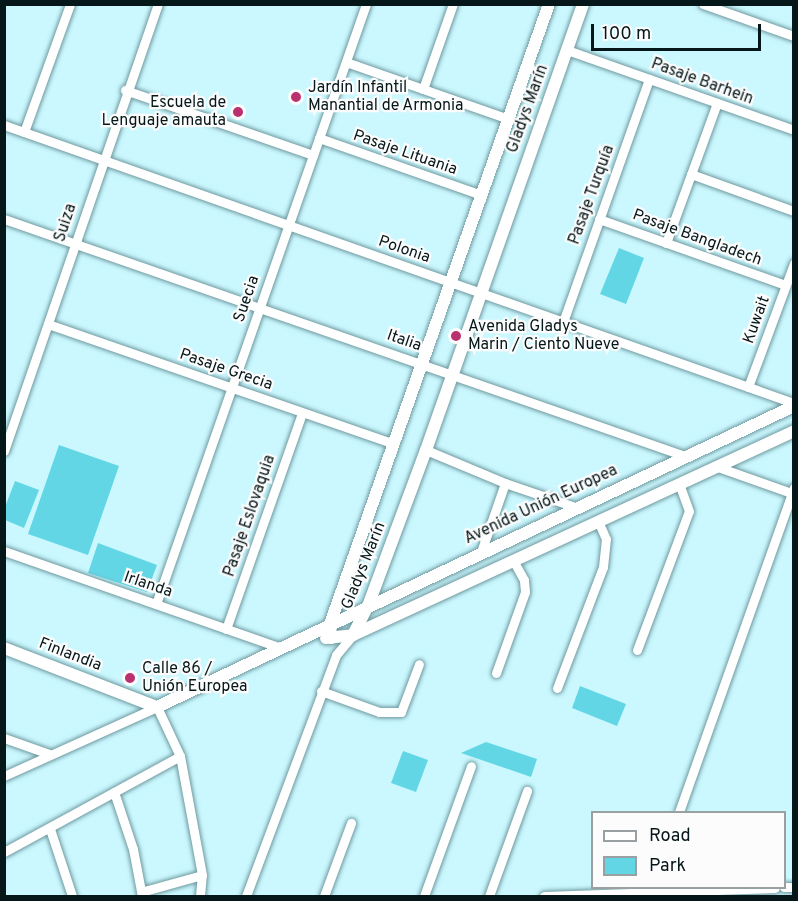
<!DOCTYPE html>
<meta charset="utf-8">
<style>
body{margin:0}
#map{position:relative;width:798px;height:901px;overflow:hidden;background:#cbf8ff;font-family:Overpass,sans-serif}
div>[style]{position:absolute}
.green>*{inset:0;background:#63d6e6}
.roads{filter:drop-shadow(0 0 2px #6e999f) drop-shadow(0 0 2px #6e999f)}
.minor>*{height:9px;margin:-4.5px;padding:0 4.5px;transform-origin:4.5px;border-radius:4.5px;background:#fff}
.tertiary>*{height:12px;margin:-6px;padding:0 6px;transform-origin:6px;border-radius:6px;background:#fff}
.dots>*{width:16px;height:16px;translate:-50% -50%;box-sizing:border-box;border:3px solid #fcfcfc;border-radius:50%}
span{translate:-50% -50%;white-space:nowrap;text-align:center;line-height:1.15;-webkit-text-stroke:4.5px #fcfcfc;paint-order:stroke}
.street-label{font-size:16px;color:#061719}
.poi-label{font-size:16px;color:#061719}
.left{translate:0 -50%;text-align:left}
.right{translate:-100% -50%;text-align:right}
.frame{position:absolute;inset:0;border:6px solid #061719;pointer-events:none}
.legend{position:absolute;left:591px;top:811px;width:195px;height:78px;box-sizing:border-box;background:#fcfcfc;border:2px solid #9aa0a1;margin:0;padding:8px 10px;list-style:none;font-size:18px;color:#061719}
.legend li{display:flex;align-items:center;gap:12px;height:30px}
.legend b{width:30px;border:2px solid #9aa0a1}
.scale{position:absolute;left:591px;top:24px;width:170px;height:27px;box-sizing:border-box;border:3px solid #061719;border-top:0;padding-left:8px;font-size:18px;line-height:21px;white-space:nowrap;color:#061719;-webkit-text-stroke:4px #fcfcfc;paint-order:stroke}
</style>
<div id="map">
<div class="green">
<i style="clip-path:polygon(619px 248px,644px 258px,626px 304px,600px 294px)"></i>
<i style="clip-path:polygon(59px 445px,119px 466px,88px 555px,28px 534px)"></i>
<i style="clip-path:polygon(15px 481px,39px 490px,24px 528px,5px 520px,5px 507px)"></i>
<i style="clip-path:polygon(98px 543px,157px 565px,147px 592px,88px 573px)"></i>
<i style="clip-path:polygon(580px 686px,626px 704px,617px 726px,572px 708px)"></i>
<i style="clip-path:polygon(486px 742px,537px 759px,531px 777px,461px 753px)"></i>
<i style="clip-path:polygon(403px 751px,428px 760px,416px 792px,391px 783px)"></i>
</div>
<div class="roads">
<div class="minor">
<i style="left:703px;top:4px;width:96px;rotate:19.4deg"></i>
<i style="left:567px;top:50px;width:241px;rotate:19.4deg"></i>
<i style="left:346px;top:62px;width:173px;rotate:19.3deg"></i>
<i style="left:423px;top:89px;width:90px;rotate:-70.6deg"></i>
<i style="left:125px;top:90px;width:199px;rotate:19.1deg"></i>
<i style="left:4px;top:125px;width:837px;rotate:19.39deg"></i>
<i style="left:24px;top:132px;width:136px;rotate:-70.2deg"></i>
<i style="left:319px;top:138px;width:173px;rotate:19.3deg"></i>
<i style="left:691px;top:174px;width:109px;rotate:19.8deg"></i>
<i style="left:4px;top:219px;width:721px;rotate:19.19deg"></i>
<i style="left:599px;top:219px;width:197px;rotate:19.5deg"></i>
<i style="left:666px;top:243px;width:149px;rotate:-70deg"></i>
<i style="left:563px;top:322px;width:258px;rotate:-70.5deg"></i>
<i style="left:48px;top:324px;width:366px;rotate:19.1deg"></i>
<i style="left:748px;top:387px;width:132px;rotate:-69.6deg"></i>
<i style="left:426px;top:450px;width:86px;rotate:22.7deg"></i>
<i style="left:505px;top:483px;width:74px;rotate:18.9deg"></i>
<i style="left:4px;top:451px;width:473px;rotate:-71deg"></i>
<i style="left:715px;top:466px;width:84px;rotate:19.5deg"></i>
<i style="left:4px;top:551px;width:293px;rotate:19.3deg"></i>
<i style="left:481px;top:552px;width:73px;rotate:-70.8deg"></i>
<i style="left:156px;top:604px;width:636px;rotate:-70.71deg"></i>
<i style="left:226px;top:629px;width:229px;rotate:-70.6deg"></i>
<i style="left:637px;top:650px;width:148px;rotate:-69.5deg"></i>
<i style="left:689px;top:511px;width:29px;rotate:-110deg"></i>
<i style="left:496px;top:673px;width:86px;rotate:-70.3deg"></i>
<i style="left:525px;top:592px;width:12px;rotate:-95deg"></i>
<i style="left:524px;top:580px;width:23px;rotate:-119deg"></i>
<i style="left:557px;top:688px;width:129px;rotate:-69.2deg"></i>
<i style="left:603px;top:567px;width:28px;rotate:-84deg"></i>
<i style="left:606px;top:539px;width:20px;rotate:-114deg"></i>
<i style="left:321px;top:691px;width:62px;rotate:19.9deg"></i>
<i style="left:379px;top:712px;width:22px"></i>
<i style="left:401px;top:712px;width:51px;rotate:-69.4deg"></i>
<i style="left:4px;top:738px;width:48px;rotate:19.6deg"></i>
<i style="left:4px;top:776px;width:168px;rotate:-24.3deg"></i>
<i style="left:157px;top:707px;width:54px;rotate:64.9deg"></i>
<i style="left:180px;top:756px;width:121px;rotate:79.5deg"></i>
<i style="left:202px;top:875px;width:63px;rotate:164.4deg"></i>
<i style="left:114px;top:792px;width:60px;rotate:71.6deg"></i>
<i style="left:133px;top:849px;width:48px;rotate:79.2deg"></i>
<i style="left:679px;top:812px;width:344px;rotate:-70.5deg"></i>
<i style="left:50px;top:829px;width:71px;rotate:71.8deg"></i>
<i style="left:4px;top:852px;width:200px;rotate:-28.6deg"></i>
<i style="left:784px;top:887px;width:10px"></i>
<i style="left:200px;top:896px;width:21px;rotate:-85deg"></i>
<i style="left:246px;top:896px;width:257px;rotate:-69.5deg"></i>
<i style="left:336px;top:655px;width:26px;rotate:-50deg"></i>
<i style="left:324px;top:896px;width:78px;rotate:-69.7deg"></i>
<i style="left:424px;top:896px;width:138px;rotate:-70.1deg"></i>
<i style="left:489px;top:896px;width:112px;rotate:-70.1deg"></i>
<i style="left:544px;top:896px;width:231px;rotate:-2deg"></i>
</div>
<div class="tertiary">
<i style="left:353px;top:635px;width:33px;rotate:-63deg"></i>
<i style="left:368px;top:606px;width:166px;rotate:-69.6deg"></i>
<i style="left:426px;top:450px;width:473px;rotate:-70.6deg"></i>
<i style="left:326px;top:638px;width:27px;rotate:-6deg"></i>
<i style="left:353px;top:635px;width:486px;rotate:-24.8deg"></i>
<i style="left:331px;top:638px;width:14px;rotate:-94deg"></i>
<i style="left:330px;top:624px;width:658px;rotate:-70.55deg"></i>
<i style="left:4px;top:648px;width:164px;rotate:21.1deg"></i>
<i style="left:157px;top:707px;width:705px;rotate:-25.29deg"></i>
</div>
</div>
<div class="dots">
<i style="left:296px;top:97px;background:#b9316f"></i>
<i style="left:238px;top:112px;background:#b9316f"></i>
<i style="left:456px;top:336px;background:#b9316f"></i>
<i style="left:130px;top:678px;background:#b9316f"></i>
</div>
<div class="street-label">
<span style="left:702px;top:82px;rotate:20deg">Pasaje Barhein</span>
<span style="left:528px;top:109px;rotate:-70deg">Gladys Marín</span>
<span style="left:405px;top:153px;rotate:19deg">Pasaje Lituania</span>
<span style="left:592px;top:195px;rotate:-70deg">Pasaje Turquía</span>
<span style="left:66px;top:223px;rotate:-72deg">Suiza</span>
<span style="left:697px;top:238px;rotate:20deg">Pasaje Bangladech</span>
<span style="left:404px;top:250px;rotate:19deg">Polonia</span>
<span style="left:247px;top:299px;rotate:-71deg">Suecia</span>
<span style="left:757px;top:320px;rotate:-70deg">Kuwait</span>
<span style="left:404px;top:341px;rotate:19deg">Italia</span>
<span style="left:226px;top:370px;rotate:19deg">Pasaje Grecia</span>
<span style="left:541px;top:505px;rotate:-25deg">Avenida Unión Europea</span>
<span style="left:250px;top:516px;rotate:-71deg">Pasaje Eslovaquia</span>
<span style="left:364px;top:566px;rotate:-68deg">Gladys Marín</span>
<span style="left:148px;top:585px;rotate:19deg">Irlanda</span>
<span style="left:70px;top:655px;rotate:21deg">Finlandia</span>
</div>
<div class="poi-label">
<span class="left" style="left:308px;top:97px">Jardín Infantil<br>Manantial de Armonia</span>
<span class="right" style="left:226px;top:112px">Escuela de<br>Lenguaje amauta</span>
<span class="left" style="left:468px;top:336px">Avenida Gladys<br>Marin / Ciento Nueve</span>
<span class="left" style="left:142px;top:678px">Calle 86 /<br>Unión Europea</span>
</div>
<div class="frame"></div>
<ul class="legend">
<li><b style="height:8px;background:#fff"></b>Road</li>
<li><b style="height:16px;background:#63d6e6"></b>Park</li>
</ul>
<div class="scale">100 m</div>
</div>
